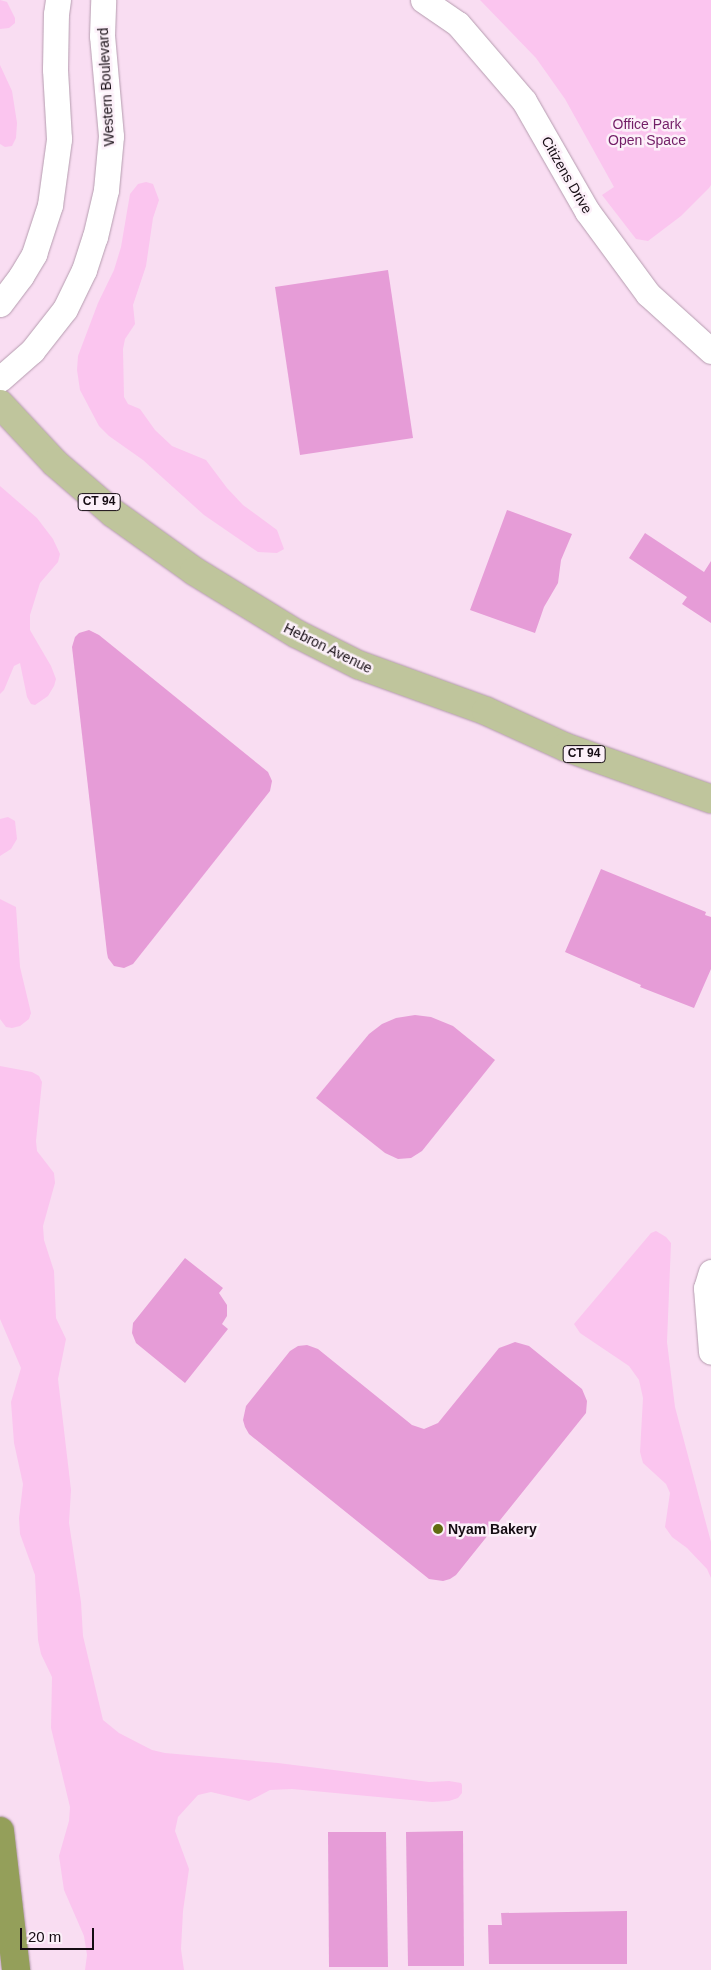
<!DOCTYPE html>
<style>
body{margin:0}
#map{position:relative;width:711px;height:1970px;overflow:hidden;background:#f9ddf2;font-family:Helvetica,sans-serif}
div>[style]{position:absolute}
.green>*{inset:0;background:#fbc5ef}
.building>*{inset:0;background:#e69cd7}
.roads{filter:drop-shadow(0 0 1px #b59caf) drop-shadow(0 0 1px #b59caf)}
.minor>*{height:25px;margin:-12.5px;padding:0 12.5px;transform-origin:12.5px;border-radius:12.5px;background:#fff}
.major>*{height:28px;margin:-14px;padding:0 14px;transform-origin:14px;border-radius:14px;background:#bfc59c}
.highway>*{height:28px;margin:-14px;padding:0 14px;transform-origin:14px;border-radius:14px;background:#949f5a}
.dots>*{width:14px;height:14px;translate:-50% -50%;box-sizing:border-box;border:2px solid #fcf0f9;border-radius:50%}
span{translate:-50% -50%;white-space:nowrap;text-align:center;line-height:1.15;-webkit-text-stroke:5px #fcf0f9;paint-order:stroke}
.shield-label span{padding:1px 4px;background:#fcf0f9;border:1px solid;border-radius:4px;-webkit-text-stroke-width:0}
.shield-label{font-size:12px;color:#150c13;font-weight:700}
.street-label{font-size:14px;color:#150c13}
.park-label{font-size:14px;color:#731e67}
.poi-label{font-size:14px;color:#150c13;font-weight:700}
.left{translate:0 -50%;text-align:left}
.scale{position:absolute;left:20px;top:1928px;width:74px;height:22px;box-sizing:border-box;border:2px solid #150c13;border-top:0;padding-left:6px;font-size:15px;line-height:18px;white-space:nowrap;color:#150c13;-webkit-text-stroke:4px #fcf0f9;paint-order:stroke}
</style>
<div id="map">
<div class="green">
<i style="clip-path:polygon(0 0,7px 2px,15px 18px,15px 23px,9px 28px,0 29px)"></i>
<i style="clip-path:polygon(480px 0,711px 0,711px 185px,709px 188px,681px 216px,648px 241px,636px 239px,602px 195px,614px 187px,565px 99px,536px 58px)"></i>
<i style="clip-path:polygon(0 65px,12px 91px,17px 123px,16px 138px,12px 146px,5px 147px,0 144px)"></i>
<i style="clip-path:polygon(146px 182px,153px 184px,159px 200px,153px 218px,146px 266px,133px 305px,135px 324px,125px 339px,123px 349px,124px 397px,128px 404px,140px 409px,155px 430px,172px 446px,206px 460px,227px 488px,243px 505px,277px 530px,284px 549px,277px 553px,258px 552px,204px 515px,143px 460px,109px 436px,99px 426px,80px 390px,77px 370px,78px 356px,98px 303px,114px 270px,121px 247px,130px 194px,138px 184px)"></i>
<i style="clip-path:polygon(0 486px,37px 518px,53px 539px,60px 554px,58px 562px,40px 583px,30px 615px,30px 630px,51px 666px,56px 679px,54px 686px,48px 696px,35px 705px,31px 704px,27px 697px,20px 663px,14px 666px,4px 690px,0 694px)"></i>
<i style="clip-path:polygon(8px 817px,15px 821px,17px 839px,11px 849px,0 856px,0 819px)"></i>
<i style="clip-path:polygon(0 899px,16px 907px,20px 967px,31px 1013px,29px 1019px,20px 1026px,12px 1028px,6px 1027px,0 1019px)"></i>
<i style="clip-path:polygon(0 1066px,32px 1072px,39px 1076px,42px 1082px,36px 1141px,37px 1151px,54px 1173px,55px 1183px,43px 1226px,44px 1240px,54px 1271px,56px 1318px,66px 1339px,58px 1379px,71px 1490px,69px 1523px,81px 1602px,83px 1636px,103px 1720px,119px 1733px,152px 1750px,165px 1753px,278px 1763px,429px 1782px,449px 1781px,461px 1783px,462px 1785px,462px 1793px,458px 1798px,449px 1801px,432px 1802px,292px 1789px,270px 1790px,249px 1801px,211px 1792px,198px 1795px,178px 1817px,175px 1831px,189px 1869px,183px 1911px,181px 1949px,184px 1970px,85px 1970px,87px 1955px,84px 1936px,64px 1890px,59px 1856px,69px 1821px,70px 1807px,51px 1728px,52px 1677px,41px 1654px,38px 1640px,35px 1575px,20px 1534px,19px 1518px,23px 1484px,14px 1443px,11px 1402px,21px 1368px,0 1319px)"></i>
<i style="clip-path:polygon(656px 1231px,666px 1237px,671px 1243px,667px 1342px,675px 1407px,711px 1542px,711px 1578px,707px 1569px,687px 1548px,672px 1537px,665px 1527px,670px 1493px,666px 1484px,643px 1463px,640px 1452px,643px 1398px,639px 1380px,629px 1366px,580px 1333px,574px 1324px,651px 1233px)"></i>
</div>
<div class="building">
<i style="clip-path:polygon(388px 270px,413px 438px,300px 455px,275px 287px)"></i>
<i style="clip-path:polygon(507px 510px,572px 534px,561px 560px,558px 583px,544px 607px,535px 633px,470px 610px)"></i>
<i style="clip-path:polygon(645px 533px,704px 572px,711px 561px,711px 623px,682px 604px,687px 597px,629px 558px)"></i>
<i style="clip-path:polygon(89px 630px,99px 635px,268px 772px,272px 781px,270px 791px,133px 964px,124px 968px,114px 966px,108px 958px,107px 953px,72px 647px,75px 637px,79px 633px)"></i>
<i style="clip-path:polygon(601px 869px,706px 912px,705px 915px,711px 917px,711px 969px,694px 1008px,640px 987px,641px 985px,565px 952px)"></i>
<i style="clip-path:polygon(415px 1015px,431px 1017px,453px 1026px,495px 1060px,422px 1151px,411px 1158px,398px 1159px,385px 1153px,316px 1098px,369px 1034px,382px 1024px,396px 1018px)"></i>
<i style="clip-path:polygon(185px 1258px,223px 1288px,219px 1293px,227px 1305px,227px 1316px,222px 1324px,228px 1329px,185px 1383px,136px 1343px,132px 1333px,133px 1323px)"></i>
<i style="clip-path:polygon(515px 1342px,529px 1346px,582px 1389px,587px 1401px,586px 1413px,456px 1575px,450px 1579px,443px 1581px,429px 1579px,249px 1434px,245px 1427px,243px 1420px,246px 1406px,290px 1351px,298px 1346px,307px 1345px,318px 1349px,412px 1425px,424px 1429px,438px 1423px,499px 1348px)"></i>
<i style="clip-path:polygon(463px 1831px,464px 1966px,408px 1966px,406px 1832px)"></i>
<i style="clip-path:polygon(328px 1832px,386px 1832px,388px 1967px,329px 1967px)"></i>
<i style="clip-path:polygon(627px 1911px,627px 1964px,489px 1964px,488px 1925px,502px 1925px,501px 1913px)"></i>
</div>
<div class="roads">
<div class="minor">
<i style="left:423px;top:0;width:42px;rotate:34.4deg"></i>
<i style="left:458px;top:24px;width:101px;rotate:49.4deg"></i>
<i style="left:524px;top:101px;width:127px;rotate:60.2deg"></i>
<i style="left:587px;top:211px;width:103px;rotate:53.7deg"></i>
<i style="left:648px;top:294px;width:85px;rotate:42.1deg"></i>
<i style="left:0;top:304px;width:35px;rotate:-53deg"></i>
<i style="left:21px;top:276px;width:26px;rotate:-59deg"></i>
<i style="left:34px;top:254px;width:52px;rotate:-71.9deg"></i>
<i style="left:50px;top:205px;width:67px;rotate:-82.2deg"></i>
<i style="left:59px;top:139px;width:70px;rotate:-93.3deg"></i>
<i style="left:55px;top:69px;width:55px;rotate:-89deg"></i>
<i style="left:56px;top:14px;width:14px;rotate:-82deg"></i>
<i style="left:0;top:379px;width:43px;rotate:-41.2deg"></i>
<i style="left:32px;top:351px;width:53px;rotate:-51.8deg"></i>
<i style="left:65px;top:309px;width:43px;rotate:-64deg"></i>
<i style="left:84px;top:270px;width:35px;rotate:-72deg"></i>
<i style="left:95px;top:237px;width:48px;rotate:-76.8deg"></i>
<i style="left:106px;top:190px;width:54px;rotate:-84.7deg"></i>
<i style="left:111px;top:136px;width:100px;rotate:-95.1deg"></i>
<i style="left:102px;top:36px;width:36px;rotate:-88deg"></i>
<i style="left:711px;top:1272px;width:17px;rotate:107deg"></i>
<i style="left:706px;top:1288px;width:64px;rotate:85.5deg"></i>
</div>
<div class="major">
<i style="left:0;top:404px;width:81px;rotate:47deg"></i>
<i style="left:55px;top:463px;width:77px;rotate:40.8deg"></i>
<i style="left:113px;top:513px;width:100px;rotate:35.6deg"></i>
<i style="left:194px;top:571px;width:121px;rotate:31.5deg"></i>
<i style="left:297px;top:634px;width:69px;rotate:26.6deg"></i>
<i style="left:359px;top:665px;width:135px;rotate:19.9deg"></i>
<i style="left:486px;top:711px;width:87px;rotate:24.5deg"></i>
<i style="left:565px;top:747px;width:155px;rotate:19.6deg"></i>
</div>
<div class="highway">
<i style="left:0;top:1831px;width:140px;rotate:83.4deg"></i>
</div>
</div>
<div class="dots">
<i style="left:438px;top:1529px;background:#616b11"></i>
</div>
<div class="shield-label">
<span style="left:99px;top:502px">CT 94</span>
<span style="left:584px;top:754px">CT 94</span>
</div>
<div class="street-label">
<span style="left:106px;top:87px;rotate:-93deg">Western Boulevard</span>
<span style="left:567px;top:175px;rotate:60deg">Citizens Drive</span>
<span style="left:328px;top:648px;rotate:26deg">Hebron Avenue</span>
</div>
<div class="park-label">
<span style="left:647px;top:132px">Office Park<br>Open Space</span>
</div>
<div class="poi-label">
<span class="left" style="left:448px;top:1529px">Nyam Bakery</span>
</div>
<div class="scale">20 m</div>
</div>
